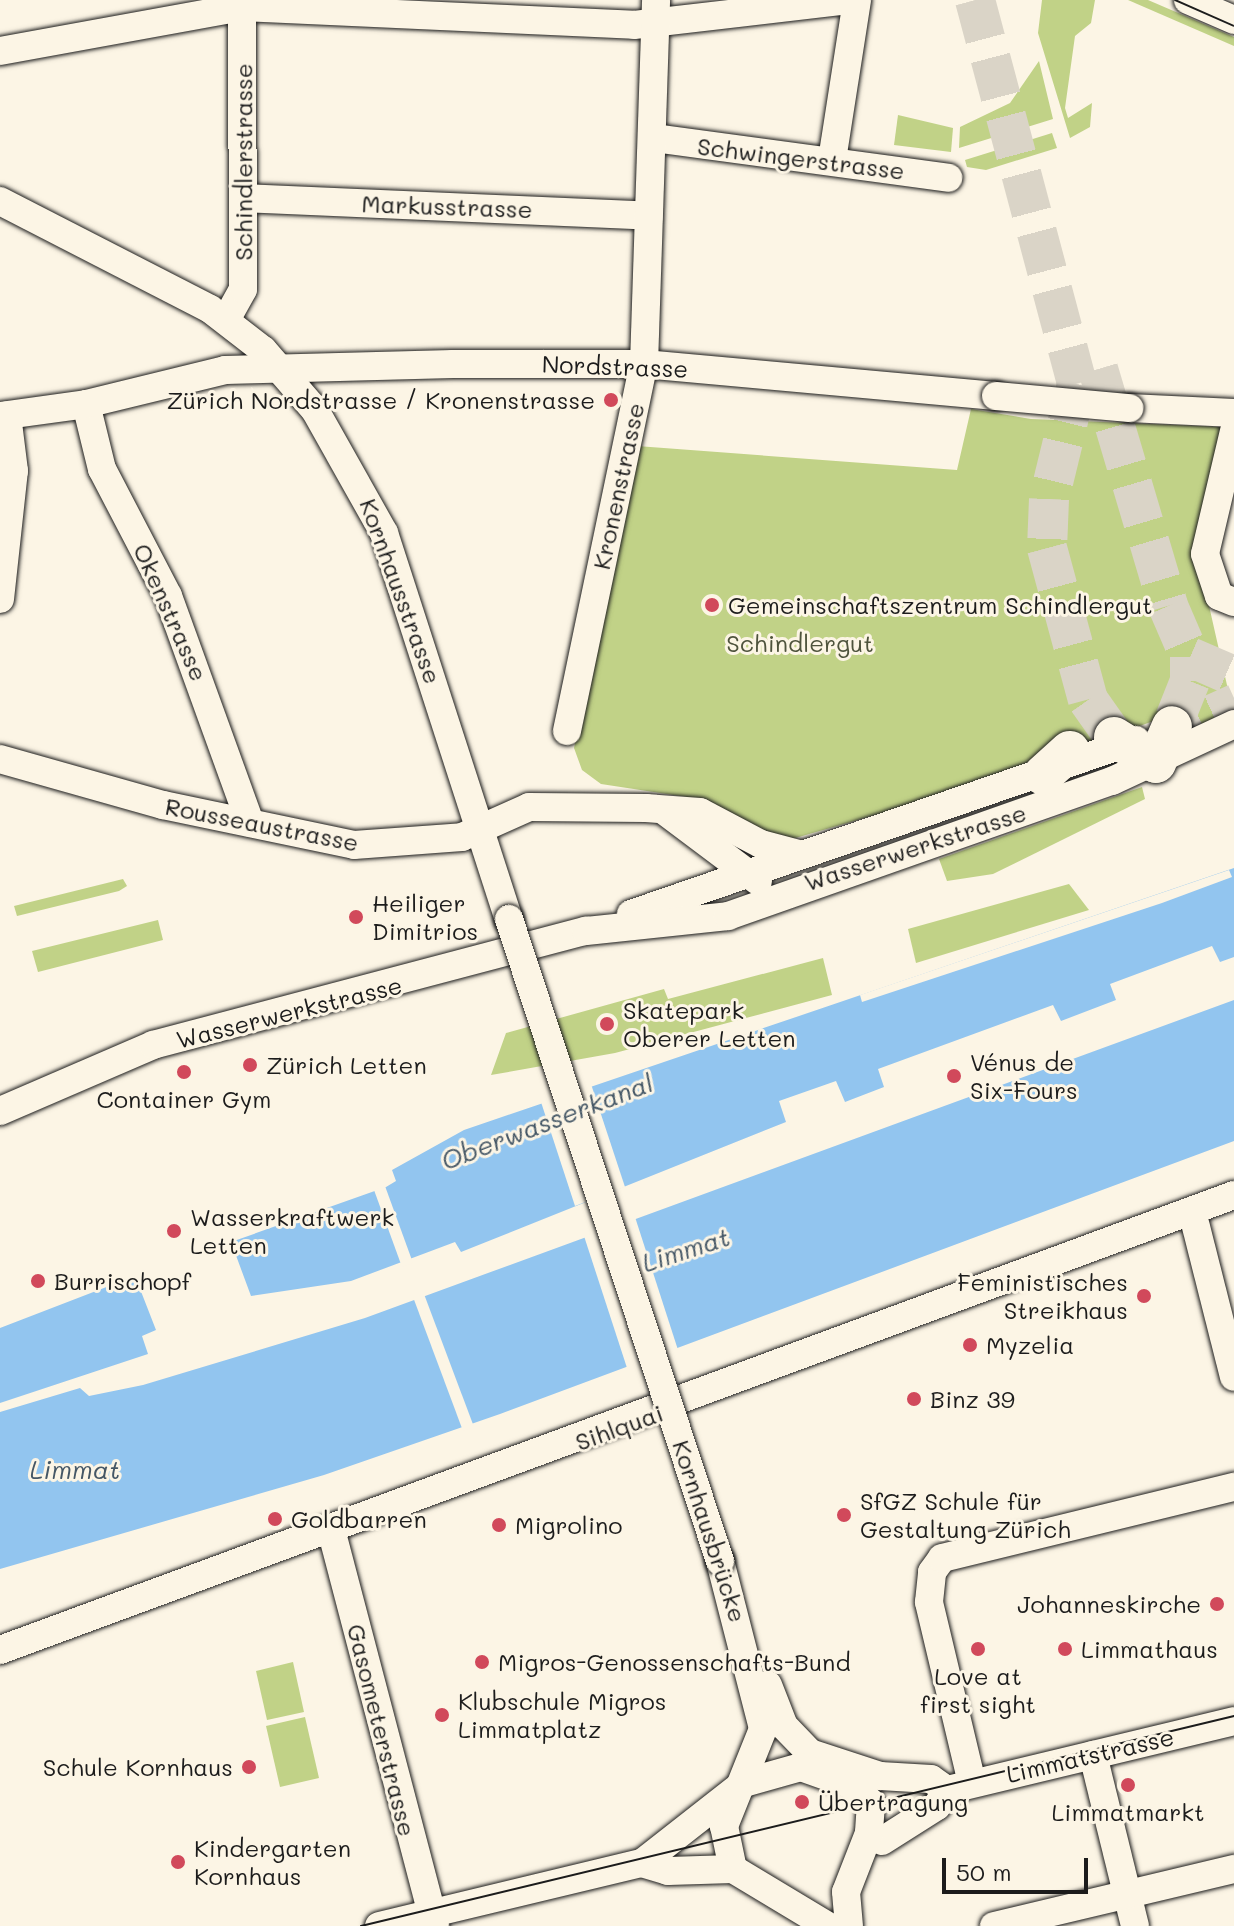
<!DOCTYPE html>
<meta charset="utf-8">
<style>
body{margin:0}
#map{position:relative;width:1234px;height:1926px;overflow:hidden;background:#fcf5e5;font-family:Mali,sans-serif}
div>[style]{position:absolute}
.green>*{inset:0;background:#c1d287}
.water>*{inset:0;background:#92c5ef}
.pier>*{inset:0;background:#fcf5e5}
.minor-tunnel>*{height:28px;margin-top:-14px;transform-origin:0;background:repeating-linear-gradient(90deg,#dad4c7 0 28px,transparent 0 42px)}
.highway-tunnel>*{height:40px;margin-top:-20px;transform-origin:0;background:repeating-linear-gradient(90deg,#dad4c7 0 40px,transparent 0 60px)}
.roads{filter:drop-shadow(0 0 2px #1c1c1c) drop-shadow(0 0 2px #1c1c1c)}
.minor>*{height:28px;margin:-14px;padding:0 14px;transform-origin:14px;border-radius:14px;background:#fcf5e5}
.highway>*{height:40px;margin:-20px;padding:0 20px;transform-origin:20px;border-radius:20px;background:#fcf5e5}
.tram>*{height:2px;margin:-1px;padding:0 1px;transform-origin:1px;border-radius:1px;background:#1c1c1c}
.bridges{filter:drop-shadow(0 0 2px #1c1c1c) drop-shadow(0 0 2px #1c1c1c)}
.minor-bridge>*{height:28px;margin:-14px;padding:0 14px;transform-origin:14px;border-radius:14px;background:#fcf5e5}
.dots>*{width:22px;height:22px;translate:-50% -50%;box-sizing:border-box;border:4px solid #fcf5e5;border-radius:50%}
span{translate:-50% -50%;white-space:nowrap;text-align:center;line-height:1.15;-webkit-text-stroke:6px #fcf5e5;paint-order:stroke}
.street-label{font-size:24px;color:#1c1c1c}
.poi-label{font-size:24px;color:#1c1c1c}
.right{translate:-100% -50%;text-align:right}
.left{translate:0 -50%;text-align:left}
.park-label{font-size:24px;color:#4e533c}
.water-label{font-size:26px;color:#455766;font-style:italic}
.scale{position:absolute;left:942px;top:1858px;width:146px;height:36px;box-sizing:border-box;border:4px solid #1c1c1c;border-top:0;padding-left:10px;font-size:24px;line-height:28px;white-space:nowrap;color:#1c1c1c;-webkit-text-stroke:6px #fcf5e5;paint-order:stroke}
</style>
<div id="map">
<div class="green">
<i style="clip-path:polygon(1042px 0,1095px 0,1091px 23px,1075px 36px,1065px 108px,1068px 118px,1092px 103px,1090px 127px,1070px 138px,1038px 33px)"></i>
<i style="clip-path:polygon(1128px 0,1148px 0,1234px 37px,1234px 46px)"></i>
<i style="clip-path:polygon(1039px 61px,1053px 119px,959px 148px,960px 127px,1010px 103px)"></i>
<i style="clip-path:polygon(898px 115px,953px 128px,951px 152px,894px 145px)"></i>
<i style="clip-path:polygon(1052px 133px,1057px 148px,986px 170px,967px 167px,965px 160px)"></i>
<i style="clip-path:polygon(971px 409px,1031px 419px,1224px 427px,1200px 566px,1234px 716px,1200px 742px,1156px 720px,989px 782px,792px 839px,767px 835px,693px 798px,601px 784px,582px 770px,574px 748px,637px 446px,957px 470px)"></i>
<i style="clip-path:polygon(1142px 787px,1145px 799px,993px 874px,947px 881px,939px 859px)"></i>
<i style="clip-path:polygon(123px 879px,127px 886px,119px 891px,17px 916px,14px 906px)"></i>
<i style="clip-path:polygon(1069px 884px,1089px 910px,916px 963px,908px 929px)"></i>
<i style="clip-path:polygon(158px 920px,163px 940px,38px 972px,32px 951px)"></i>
<i style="clip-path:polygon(823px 958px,832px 995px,615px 1053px,491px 1075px,506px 1033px,664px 989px,668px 999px)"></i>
<i style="clip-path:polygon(293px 1662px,304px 1712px,267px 1720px,256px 1671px)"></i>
<i style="clip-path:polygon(305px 1717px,319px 1778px,280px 1787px,266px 1726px)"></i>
</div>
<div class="water">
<i style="clip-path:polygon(1234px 868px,1234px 957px,1220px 962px,1212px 946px,1110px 984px,1116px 1000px,1061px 1021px,1053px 1005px,878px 1069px,884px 1087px,845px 1102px,836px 1081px,779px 1101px,786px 1122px,461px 1252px,455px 1242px,351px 1281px,251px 1296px,231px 1242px,386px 1187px,396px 1181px,392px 1170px,464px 1130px)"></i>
<i style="clip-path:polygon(1234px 1000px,1234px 1141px,500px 1414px,324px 1475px,0 1569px,0 1412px,80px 1388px,89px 1396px,143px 1385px,365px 1318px)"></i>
<i style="clip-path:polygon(135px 1276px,156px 1330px,142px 1336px,148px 1354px,0 1403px,0 1328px)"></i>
</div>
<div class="pier">
<i style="clip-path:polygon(1229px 870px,1232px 877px,1162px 903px,862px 1002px,860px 995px)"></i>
<i style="clip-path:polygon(590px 1081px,625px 1187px,575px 1206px,540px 1099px)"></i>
<i style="clip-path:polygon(385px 1186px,413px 1263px,402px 1267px,374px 1190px)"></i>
<i style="clip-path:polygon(635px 1217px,679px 1353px,628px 1371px,584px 1236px)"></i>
<i style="clip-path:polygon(424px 1294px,474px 1427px,463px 1431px,413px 1297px)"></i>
</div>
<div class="minor-tunnel">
<i style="left:1172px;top:726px;width:68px;rotate:-24.3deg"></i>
</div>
<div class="highway-tunnel">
<i style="left:975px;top:0;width:397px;rotate:75.1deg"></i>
<i style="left:1077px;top:384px;width:118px;rotate:103.7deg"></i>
<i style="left:1049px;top:499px;width:49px;rotate:92.3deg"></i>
<i style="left:1047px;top:548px;width:157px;rotate:74.9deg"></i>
<i style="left:1088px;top:700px;width:45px;rotate:54.9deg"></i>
<i style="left:1098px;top:369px;width:247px;rotate:73.5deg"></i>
<i style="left:1168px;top:606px;width:56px;rotate:66.7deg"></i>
<i style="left:1190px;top:657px;width:24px;rotate:90deg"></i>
<i style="left:1190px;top:681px;width:48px;rotate:111.8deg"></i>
<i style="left:1190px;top:657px;width:48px;rotate:23.4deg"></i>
</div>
<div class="roads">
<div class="minor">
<i style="left:1188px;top:0;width:50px;rotate:23.5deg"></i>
<i style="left:0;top:51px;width:246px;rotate:-10.3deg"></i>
<i style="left:242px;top:7px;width:392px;rotate:2.6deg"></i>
<i style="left:634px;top:25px;width:218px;rotate:-6.6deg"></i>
<i style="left:654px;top:138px;width:297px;rotate:7.7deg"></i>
<i style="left:832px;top:160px;width:162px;rotate:-81.1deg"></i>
<i style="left:244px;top:198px;width:405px;rotate:2.5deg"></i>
<i style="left:0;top:201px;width:236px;rotate:27.2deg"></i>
<i style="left:210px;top:309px;width:67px;rotate:37.7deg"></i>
<i style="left:263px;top:350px;width:79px;rotate:49.1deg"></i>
<i style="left:315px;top:410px;width:141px;rotate:60.7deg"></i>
<i style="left:384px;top:533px;width:406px;rotate:72.1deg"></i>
<i style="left:226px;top:320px;width:35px;rotate:-61deg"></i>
<i style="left:243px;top:289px;width:289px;rotate:-90.2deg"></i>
<i style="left:86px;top:404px;width:67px;rotate:76.2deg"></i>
<i style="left:102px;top:469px;width:143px;rotate:62.5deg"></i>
<i style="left:168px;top:596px;width:241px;rotate:70.1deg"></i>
<i style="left:1129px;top:408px;width:105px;rotate:2.7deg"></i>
<i style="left:0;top:416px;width:87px;rotate:-7.9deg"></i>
<i style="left:86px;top:404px;width:143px;rotate:-13.7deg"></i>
<i style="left:225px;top:370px;width:228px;rotate:-1.5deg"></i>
<i style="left:453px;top:364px;width:191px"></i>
<i style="left:644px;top:364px;width:353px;rotate:5.2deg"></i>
<i style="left:1234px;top:431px;width:126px;rotate:103.3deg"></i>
<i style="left:1205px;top:554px;width:44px;rotate:71.6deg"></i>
<i style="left:1219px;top:596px;width:16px;rotate:22deg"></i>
<i style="left:0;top:599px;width:129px;rotate:-83.8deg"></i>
<i style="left:14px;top:471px;width:56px;rotate:-97.1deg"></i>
<i style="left:567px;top:731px;width:375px;rotate:-78.2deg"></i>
<i style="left:644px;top:364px;width:364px;rotate:-88.1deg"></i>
<i style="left:0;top:759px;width:169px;rotate:15.8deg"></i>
<i style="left:163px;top:805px;width:195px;rotate:11.8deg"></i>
<i style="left:354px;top:845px;width:108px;rotate:-4.2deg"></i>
<i style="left:462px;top:837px;width:73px;rotate:-24.1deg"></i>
<i style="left:529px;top:807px;width:117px;rotate:0.5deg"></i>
<i style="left:646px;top:808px;width:54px;rotate:4.2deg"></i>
<i style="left:700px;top:812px;width:69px;rotate:27.7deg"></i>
<i style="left:761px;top:844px;width:42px;rotate:15deg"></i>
<i style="left:666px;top:812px;width:115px;rotate:36.9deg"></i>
<i style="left:631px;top:914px;width:534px;rotate:-19.01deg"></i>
<i style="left:0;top:1111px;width:167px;rotate:-23.3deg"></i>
<i style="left:153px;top:1045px;width:448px;rotate:-14.8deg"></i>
<i style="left:586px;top:931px;width:143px;rotate:-6deg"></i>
<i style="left:728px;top:916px;width:407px;rotate:-19.4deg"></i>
<i style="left:1112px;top:781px;width:135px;rotate:-25deg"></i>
<i style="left:1192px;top:1211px;width:171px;rotate:75.8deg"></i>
<i style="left:332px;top:1533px;width:406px;rotate:75.3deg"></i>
<i style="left:720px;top:1561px;width:173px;rotate:75.6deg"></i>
<i style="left:763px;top:1729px;width:105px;rotate:111.9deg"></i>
<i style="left:724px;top:1826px;width:44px;rotate:78.2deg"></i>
<i style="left:0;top:1650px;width:1315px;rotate:-20.24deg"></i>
<i style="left:768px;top:1685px;width:44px;rotate:68.7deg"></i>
<i style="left:784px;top:1726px;width:37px;rotate:46deg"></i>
<i style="left:810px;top:1753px;width:74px;rotate:18.2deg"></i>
<i style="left:880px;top:1776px;width:51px;rotate:3.4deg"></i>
<i style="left:931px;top:1779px;width:19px;rotate:35deg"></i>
<i style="left:1093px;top:1755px;width:176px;rotate:76.2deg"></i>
<i style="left:972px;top:1783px;width:186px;rotate:-103.4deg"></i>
<i style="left:929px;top:1602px;width:30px;rotate:-84deg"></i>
<i style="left:932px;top:1572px;width:17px;rotate:-54deg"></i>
<i style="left:942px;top:1558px;width:301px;rotate:-13.7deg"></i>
<i style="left:947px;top:1790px;width:295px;rotate:-13.5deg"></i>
<i style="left:882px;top:1841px;width:65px;rotate:-32.5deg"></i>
<i style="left:937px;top:1806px;width:19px;rotate:-58deg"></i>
<i style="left:642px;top:1863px;width:27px;rotate:17deg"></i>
<i style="left:668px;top:1871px;width:65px;rotate:-1.8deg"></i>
<i style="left:733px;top:1869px;width:111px;rotate:31deg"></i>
<i style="left:379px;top:1926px;width:270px;rotate:-13.5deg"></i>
<i style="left:642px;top:1863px;width:130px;rotate:-38.1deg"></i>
<i style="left:744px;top:1783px;width:59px;rotate:-15.7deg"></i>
<i style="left:801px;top:1767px;width:56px;rotate:19.7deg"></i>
<i style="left:854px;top:1786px;width:24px;rotate:45deg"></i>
<i style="left:871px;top:1803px;width:30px;rotate:94deg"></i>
<i style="left:869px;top:1833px;width:63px;rotate:111.3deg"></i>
<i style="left:846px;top:1892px;width:34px;rotate:85deg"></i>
<i style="left:994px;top:1926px;width:247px;rotate:-13.4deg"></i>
</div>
<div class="highway">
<i style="left:1114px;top:737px;width:49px;rotate:31.8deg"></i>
<i style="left:1156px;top:763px;width:40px;rotate:-66.6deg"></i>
<i style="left:1043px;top:775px;width:36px;rotate:-42deg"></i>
</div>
</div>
<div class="tram">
<i style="left:1175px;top:0;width:64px;rotate:23.8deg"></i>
<i style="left:361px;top:1926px;width:898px;rotate:-13.53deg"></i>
</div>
<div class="bridges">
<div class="minor-bridge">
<i style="left:996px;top:396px;width:134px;rotate:5.2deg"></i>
<i style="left:509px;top:919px;width:676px;rotate:71.81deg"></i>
</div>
</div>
<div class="dots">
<i style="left:611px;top:400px;background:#d1495b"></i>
<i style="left:712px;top:605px;background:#d1495b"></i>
<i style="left:356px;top:917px;background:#d1495b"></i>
<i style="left:607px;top:1024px;background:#d1495b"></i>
<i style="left:250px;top:1065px;background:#d1495b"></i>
<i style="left:184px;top:1072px;background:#d1495b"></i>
<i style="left:954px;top:1076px;background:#d1495b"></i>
<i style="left:174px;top:1231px;background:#d1495b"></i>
<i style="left:38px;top:1281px;background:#d1495b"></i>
<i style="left:1144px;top:1296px;background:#d1495b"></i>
<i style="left:970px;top:1345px;background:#d1495b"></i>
<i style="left:914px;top:1399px;background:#d1495b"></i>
<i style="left:844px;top:1515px;background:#d1495b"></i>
<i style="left:275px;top:1519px;background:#d1495b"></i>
<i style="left:499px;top:1525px;background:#d1495b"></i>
<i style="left:1217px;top:1604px;background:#d1495b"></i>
<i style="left:978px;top:1649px;background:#d1495b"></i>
<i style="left:1065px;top:1649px;background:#d1495b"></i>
<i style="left:482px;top:1662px;background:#d1495b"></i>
<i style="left:442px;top:1715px;background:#d1495b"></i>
<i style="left:249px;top:1767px;background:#d1495b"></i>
<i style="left:1128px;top:1785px;background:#d1495b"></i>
<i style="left:802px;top:1802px;background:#d1495b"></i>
<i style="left:178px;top:1862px;background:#d1495b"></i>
</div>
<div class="street-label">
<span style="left:801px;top:158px;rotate:7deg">Schwingerstrasse</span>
<span style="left:243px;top:162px;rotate:-90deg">Schindlerstrasse</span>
<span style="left:447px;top:206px;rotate:2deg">Markusstrasse</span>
<span style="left:615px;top:366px;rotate:2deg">Nordstrasse</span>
<span style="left:618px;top:486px;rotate:-78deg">Kronenstrasse</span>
<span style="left:401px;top:591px;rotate:70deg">Kornhausstrasse</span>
<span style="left:171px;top:612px;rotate:66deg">Okenstrasse</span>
<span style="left:262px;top:824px;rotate:11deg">Rousseaustrasse</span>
<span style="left:915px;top:847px;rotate:-18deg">Wasserwerkstrasse</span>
<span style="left:289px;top:1012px;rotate:-14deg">Wasserwerkstrasse</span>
<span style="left:619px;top:1427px;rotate:-20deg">Sihlquai</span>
<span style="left:710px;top:1531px;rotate:72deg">Kornhausbrücke</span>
<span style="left:382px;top:1730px;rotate:76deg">Gasometerstrasse</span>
<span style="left:1090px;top:1755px;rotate:-13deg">Limmatstrasse</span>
</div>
<div class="poi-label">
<span class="right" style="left:595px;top:400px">Zürich Nordstrasse / Kronenstrasse</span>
<span class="left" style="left:728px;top:605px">Gemeinschaftszentrum Schindlergut</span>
<span class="left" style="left:372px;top:917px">Heiliger<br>Dimitrios</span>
<span class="left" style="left:623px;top:1024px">Skatepark<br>Oberer Letten</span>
<span class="left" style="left:970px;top:1076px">Vénus de<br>Six-Fours</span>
<span class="left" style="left:266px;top:1065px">Zürich Letten</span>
<span style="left:184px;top:1099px">Container Gym</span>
<span class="left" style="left:190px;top:1231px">Wasserkraftwerk<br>Letten</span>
<span class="left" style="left:54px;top:1281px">Burrischopf</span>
<span class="right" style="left:1128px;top:1296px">Feministisches<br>Streikhaus</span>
<span class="left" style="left:986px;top:1345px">Myzelia</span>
<span class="left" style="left:930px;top:1399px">Binz 39</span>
<span class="left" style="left:860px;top:1515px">SfGZ Schule für<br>Gestaltung Zürich</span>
<span class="left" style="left:291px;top:1519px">Goldbarren</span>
<span class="left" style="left:515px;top:1525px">Migrolino</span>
<span class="right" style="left:1201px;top:1604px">Johanneskirche</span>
<span class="left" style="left:1081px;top:1649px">Limmathaus</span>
<span class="left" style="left:498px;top:1662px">Migros-Genossenschafts-Bund</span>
<span style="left:978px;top:1690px">Love at<br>first sight</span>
<span class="left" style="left:458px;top:1715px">Klubschule Migros<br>Limmatplatz</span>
<span class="right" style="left:233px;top:1767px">Schule Kornhaus</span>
<span class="left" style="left:818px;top:1802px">Übertragung</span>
<span style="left:1128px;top:1812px">Limmatmarkt</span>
<span class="left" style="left:194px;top:1862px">Kindergarten<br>Kornhaus</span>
</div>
<div class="park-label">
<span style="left:800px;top:643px">Schindlergut</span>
</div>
<div class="water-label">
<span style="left:547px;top:1122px;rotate:-21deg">Oberwasserkanal</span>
<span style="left:686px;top:1250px;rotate:-18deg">Limmat</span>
<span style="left:75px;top:1470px">Limmat</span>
</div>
<div class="scale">50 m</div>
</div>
